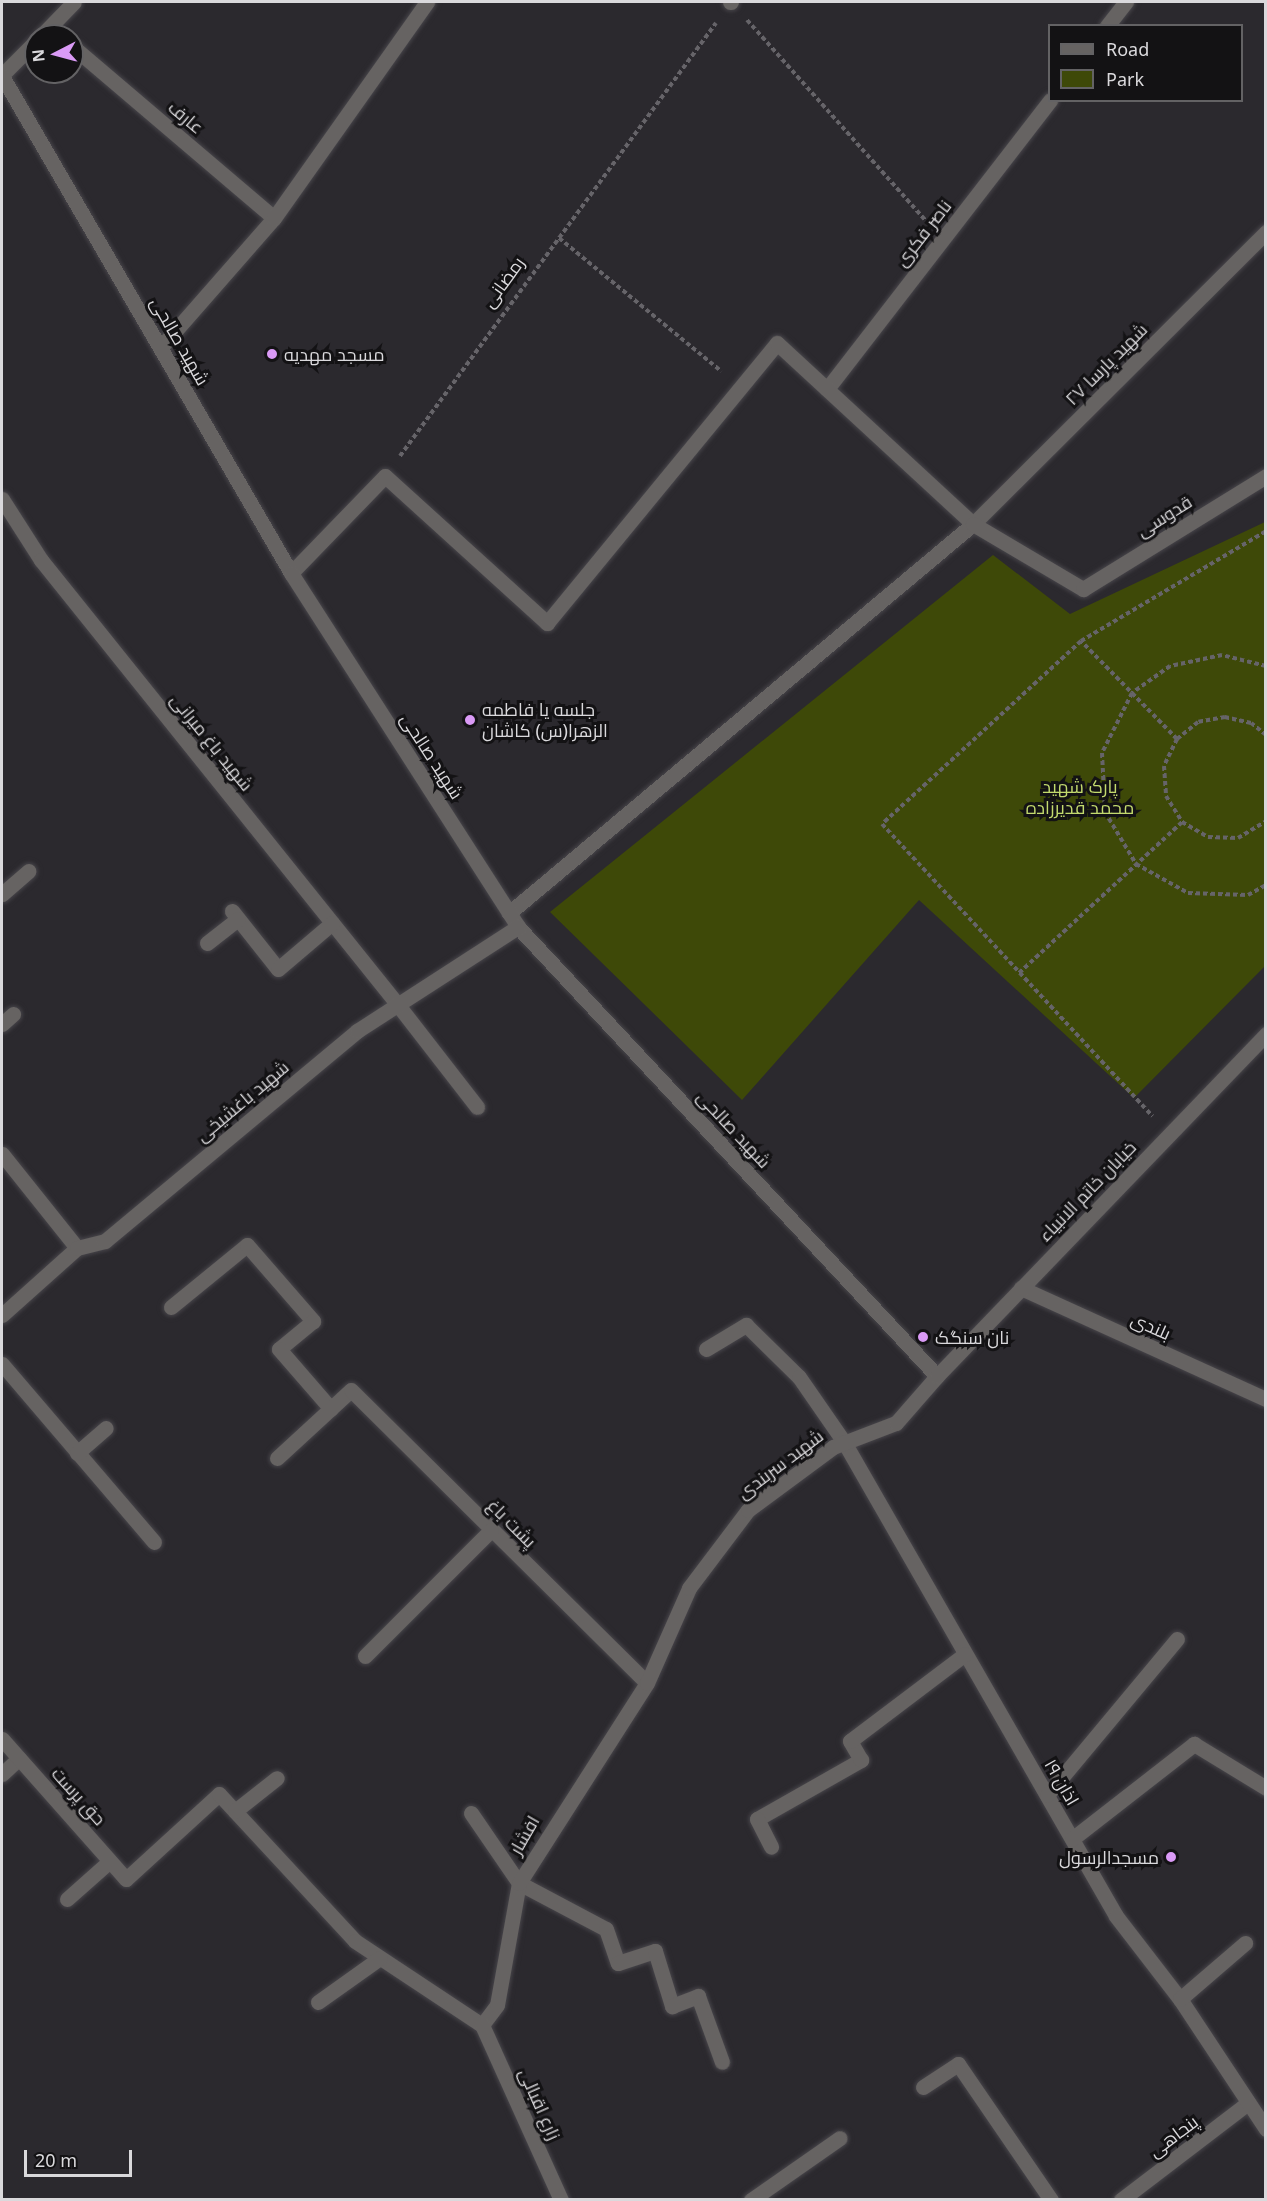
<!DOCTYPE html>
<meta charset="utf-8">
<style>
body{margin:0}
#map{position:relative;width:1267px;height:2201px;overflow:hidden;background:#2b292e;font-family:"Noto Sans",Cairo,sans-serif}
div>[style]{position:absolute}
.green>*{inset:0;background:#3e4908}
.path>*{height:4px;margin-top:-2px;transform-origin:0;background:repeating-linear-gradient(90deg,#666469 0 4.5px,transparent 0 7.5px)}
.roads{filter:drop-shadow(0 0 2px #47454a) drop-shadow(0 0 2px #47454a)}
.service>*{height:15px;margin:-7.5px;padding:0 7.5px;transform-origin:7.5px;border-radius:7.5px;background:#666362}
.minor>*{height:15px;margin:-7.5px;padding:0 7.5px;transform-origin:7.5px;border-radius:7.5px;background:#666362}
.tertiary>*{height:15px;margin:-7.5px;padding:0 7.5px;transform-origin:7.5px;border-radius:7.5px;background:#666362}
.dots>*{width:16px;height:16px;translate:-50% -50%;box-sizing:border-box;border:3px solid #131214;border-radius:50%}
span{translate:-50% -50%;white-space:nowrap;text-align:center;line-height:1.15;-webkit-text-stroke:6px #131214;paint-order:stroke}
.street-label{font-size:18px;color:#dad9dc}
.poi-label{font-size:18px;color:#dad9dc}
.left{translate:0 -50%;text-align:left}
.right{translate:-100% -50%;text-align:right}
.park-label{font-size:18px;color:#c3da6e}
.frame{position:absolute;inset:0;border:3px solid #dad9dc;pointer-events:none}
.legend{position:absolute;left:1048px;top:24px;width:195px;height:78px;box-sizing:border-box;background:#131214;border:2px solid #636264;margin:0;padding:8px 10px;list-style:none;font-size:18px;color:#dad9dc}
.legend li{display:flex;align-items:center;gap:12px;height:30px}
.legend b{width:30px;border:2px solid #636264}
.north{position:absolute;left:24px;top:24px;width:60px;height:60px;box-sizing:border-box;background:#131214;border:2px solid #636264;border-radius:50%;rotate:264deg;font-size:16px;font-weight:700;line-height:24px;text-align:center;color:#dad9dc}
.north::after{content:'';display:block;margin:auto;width:21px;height:27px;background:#da9af6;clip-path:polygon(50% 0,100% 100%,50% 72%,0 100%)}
.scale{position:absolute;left:24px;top:2150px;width:108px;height:27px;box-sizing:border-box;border:3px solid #dad9dc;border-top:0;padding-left:8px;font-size:18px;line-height:21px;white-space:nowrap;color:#dad9dc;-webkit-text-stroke:4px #131214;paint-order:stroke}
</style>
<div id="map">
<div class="green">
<i style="clip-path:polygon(1265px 522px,1265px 966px,1134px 1098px,919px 900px,742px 1100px,550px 912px,993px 555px,1070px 614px)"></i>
</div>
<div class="path">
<i style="left:747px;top:20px;width:269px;rotate:48.3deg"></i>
<i style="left:559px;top:238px;width:210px;rotate:39.4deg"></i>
<i style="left:400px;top:456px;width:536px;rotate:-53.88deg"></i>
<i style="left:1081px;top:641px;width:270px;rotate:137.4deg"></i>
<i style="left:882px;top:824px;width:398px;rotate:47.2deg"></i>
<i style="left:1266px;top:666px;width:45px;rotate:-166deg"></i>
<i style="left:1222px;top:655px;width:53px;rotate:168.1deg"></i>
<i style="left:1170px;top:666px;width:47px;rotate:144.6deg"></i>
<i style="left:1132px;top:693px;width:67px;rotate:116.6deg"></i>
<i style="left:1102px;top:753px;width:59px;rotate:87.1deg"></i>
<i style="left:1105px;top:812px;width:61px;rotate:59.2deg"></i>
<i style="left:1136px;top:864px;width:60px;rotate:29.1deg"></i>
<i style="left:1188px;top:893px;width:60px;rotate:1.9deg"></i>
<i style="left:1248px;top:895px;width:21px;rotate:-29deg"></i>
<i style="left:1266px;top:735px;width:19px;rotate:-141deg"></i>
<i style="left:1251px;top:723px;width:27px;rotate:-167deg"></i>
<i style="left:1225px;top:717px;width:27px;rotate:170deg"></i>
<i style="left:1198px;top:722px;width:27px;rotate:141deg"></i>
<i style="left:1177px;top:739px;width:30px;rotate:116deg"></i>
<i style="left:1164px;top:766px;width:30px;rotate:86deg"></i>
<i style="left:1166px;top:796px;width:31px;rotate:58deg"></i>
<i style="left:1182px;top:822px;width:30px;rotate:30deg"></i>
<i style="left:1208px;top:837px;width:30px;rotate:2deg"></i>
<i style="left:1238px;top:838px;width:33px;rotate:-31deg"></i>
<i style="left:1177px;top:739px;width:137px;rotate:-134.4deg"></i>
<i style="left:1081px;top:641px;width:215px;rotate:-30.7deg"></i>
<i style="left:1019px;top:973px;width:222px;rotate:-42.8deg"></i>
</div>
<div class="roads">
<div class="service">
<i style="left:730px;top:2px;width:1px"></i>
<i style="left:2px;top:499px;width:72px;rotate:57.4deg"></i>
<i style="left:41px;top:560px;width:571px;rotate:51.26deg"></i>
<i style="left:232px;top:911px;width:74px;rotate:51.6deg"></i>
<i style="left:278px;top:969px;width:71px;rotate:-40.4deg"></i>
<i style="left:207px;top:943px;width:39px;rotate:-38deg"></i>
<i style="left:171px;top:1307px;width:98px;rotate:-39.2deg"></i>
<i style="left:247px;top:1245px;width:101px;rotate:49deg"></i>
<i style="left:313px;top:1321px;width:44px;rotate:140.5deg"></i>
<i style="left:279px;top:1349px;width:79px;rotate:49.1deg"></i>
<i style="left:2px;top:1774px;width:23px;rotate:-43deg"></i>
<i style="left:757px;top:1819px;width:120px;rotate:-29.6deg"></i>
<i style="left:67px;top:1899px;width:57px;rotate:-41.5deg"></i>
<i style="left:923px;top:2087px;width:42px;rotate:-33.3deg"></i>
<i style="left:958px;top:2064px;width:165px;rotate:55.6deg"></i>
<i style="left:1121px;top:2200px;width:160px;rotate:-37.4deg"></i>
</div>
<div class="minor">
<i style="left:1107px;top:26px;width:31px;rotate:-52deg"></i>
<i style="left:41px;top:36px;width:47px;rotate:-45.9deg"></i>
<i style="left:72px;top:46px;width:265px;rotate:40.4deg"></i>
<i style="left:2px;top:75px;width:48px;rotate:-45deg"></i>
<i style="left:161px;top:347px;width:171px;rotate:-48.8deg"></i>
<i style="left:274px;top:218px;width:265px;rotate:-54.7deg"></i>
<i style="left:827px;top:389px;width:365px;rotate:-52.3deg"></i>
<i style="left:291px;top:573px;width:135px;rotate:-45.9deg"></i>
<i style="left:385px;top:476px;width:219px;rotate:42.2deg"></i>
<i style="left:547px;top:623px;width:362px;rotate:-50.6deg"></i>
<i style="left:777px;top:343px;width:267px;rotate:42.7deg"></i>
<i style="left:973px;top:524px;width:414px;rotate:-44.9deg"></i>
<i style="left:2px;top:894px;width:35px;rotate:-41deg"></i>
<i style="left:509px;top:913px;width:605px;rotate:-39.98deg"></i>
<i style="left:973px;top:524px;width:128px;rotate:30.6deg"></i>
<i style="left:1083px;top:589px;width:215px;rotate:-31.7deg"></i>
<i style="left:398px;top:1005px;width:129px;rotate:52.2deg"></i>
<i style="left:2px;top:1024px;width:15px;rotate:-42deg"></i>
<i style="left:2px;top:1154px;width:120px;rotate:51.4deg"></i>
<i style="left:1021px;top:1288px;width:269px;rotate:24.4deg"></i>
<i style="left:706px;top:1349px;width:47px;rotate:-31deg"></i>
<i style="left:746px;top:1325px;width:74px;rotate:44.5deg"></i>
<i style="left:799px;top:1377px;width:79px;rotate:55.3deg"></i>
<i style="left:844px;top:1442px;width:546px;rotate:60.15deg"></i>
<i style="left:1116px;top:1916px;width:105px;rotate:52.4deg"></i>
<i style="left:1180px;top:1999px;width:156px;rotate:56.5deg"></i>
<i style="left:2px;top:1364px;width:234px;rotate:49.5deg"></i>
<i style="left:77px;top:1453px;width:38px;rotate:-41deg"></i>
<i style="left:277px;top:1458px;width:100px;rotate:-42.6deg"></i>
<i style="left:351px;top:1390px;width:416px;rotate:44.7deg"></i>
<i style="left:365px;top:1656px;width:178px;rotate:-45deg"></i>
<i style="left:2px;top:1739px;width:187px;rotate:48.5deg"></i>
<i style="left:126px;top:1879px;width:126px;rotate:-42.4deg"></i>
<i style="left:219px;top:1794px;width:200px;rotate:47.2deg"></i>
<i style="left:355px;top:1941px;width:152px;rotate:33.5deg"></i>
<i style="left:861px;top:1760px;width:22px;rotate:-120deg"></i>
<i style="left:850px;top:1741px;width:144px;rotate:-37.1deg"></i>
<i style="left:1047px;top:1795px;width:203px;rotate:-50.2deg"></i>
<i style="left:235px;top:1811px;width:53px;rotate:-38.2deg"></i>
<i style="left:471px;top:1813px;width:85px;rotate:55.6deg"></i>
<i style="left:519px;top:1883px;width:98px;rotate:27.9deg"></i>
<i style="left:606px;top:1929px;width:36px;rotate:71deg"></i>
<i style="left:618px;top:1963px;width:39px;rotate:-18deg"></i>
<i style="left:655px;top:1951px;width:58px;rotate:72.8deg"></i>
<i style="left:672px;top:2006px;width:28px;rotate:-21deg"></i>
<i style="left:698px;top:1996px;width:70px;rotate:70deg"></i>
<i style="left:757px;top:1819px;width:31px;rotate:63deg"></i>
<i style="left:1072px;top:1839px;width:155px;rotate:-37.9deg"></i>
<i style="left:1194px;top:1744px;width:84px;rotate:31.4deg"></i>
<i style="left:1180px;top:1999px;width:86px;rotate:-40.7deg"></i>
<i style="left:318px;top:2002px;width:76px;rotate:-35.4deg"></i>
<i style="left:482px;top:2025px;width:25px;rotate:-53deg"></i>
<i style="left:497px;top:2005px;width:124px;rotate:-79.8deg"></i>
<i style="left:519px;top:1883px;width:237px;rotate:-57.4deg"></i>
<i style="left:647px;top:1683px;width:104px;rotate:-66.1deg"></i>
<i style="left:689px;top:1588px;width:98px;rotate:-52.9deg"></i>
<i style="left:748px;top:1510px;width:106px;rotate:-36.5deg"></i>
<i style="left:833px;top:1447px;width:67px;rotate:-20.9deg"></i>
<i style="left:896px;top:1423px;width:62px;rotate:-48.9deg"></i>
<i style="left:482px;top:2025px;width:192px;rotate:65.7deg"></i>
<i style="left:751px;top:2200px;width:108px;rotate:-34.9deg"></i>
</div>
<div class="tertiary">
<i style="left:2px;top:76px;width:575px;rotate:59.82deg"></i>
<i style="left:291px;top:573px;width:421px;rotate:57.3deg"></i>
<i style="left:518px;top:927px;width:614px;rotate:46.98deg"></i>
<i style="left:937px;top:1376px;width:475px;rotate:-46.1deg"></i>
<i style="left:2px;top:1315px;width:101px;rotate:-41.8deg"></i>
<i style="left:77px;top:1248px;width:29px;rotate:-14deg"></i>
<i style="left:105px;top:1241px;width:328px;rotate:-39.8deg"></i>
<i style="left:357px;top:1031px;width:192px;rotate:-32.9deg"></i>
</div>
</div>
<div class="dots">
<i style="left:272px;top:354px;background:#da9af6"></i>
<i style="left:470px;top:720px;background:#da9af6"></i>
<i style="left:923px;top:1337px;background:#da9af6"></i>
<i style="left:1171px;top:1857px;background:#da9af6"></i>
</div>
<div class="street-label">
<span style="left:186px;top:117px;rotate:40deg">عارف</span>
<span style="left:923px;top:233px;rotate:-52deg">ناصر فکری</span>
<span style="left:503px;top:282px;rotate:-54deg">رمضانی</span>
<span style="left:180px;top:341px;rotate:60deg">شهید صالحی</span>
<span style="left:1106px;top:364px;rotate:-45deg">شهید پارسا ۲۷</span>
<span style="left:1164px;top:516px;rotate:-32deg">قدوسی</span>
<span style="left:212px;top:742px;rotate:51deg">شهید باغ میرانی</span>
<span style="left:432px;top:756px;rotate:57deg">شهید صالحی</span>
<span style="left:242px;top:1101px;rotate:-40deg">شهید باغشیخی</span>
<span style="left:734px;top:1129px;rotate:47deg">شهید صالحی</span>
<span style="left:1087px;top:1191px;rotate:-46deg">خیابان خاتم الانبیاء</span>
<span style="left:1151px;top:1326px;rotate:24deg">بلندی</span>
<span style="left:780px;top:1464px;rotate:-37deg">شهید سربندی</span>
<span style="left:512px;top:1523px;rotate:45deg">پشت باغ</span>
<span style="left:1062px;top:1782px;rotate:60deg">اذان ۱۹</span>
<span style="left:79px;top:1796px;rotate:48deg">حق پرست</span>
<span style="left:524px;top:1835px;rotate:-60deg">افشار</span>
<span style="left:540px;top:2104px;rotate:66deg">زارع اقبالی</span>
<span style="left:1173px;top:2136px;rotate:-37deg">پنجاهی</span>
</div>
<div class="poi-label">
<span class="left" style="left:284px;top:354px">مسجد مهدیه</span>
<span class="left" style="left:482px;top:720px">جلسه یا فاطمه<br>الزهرا(س) کاشان</span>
<span class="left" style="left:935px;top:1337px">نان سنگک</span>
<span class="right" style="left:1159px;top:1857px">مسجدالرسول</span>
</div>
<div class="park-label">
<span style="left:1080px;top:797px">پارک شهید<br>محمد قدیرزاده</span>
</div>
<div class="frame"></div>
<ul class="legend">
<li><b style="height:8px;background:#666362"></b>Road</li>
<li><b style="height:16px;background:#3e4908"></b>Park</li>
</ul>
<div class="north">N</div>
<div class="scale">20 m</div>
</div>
